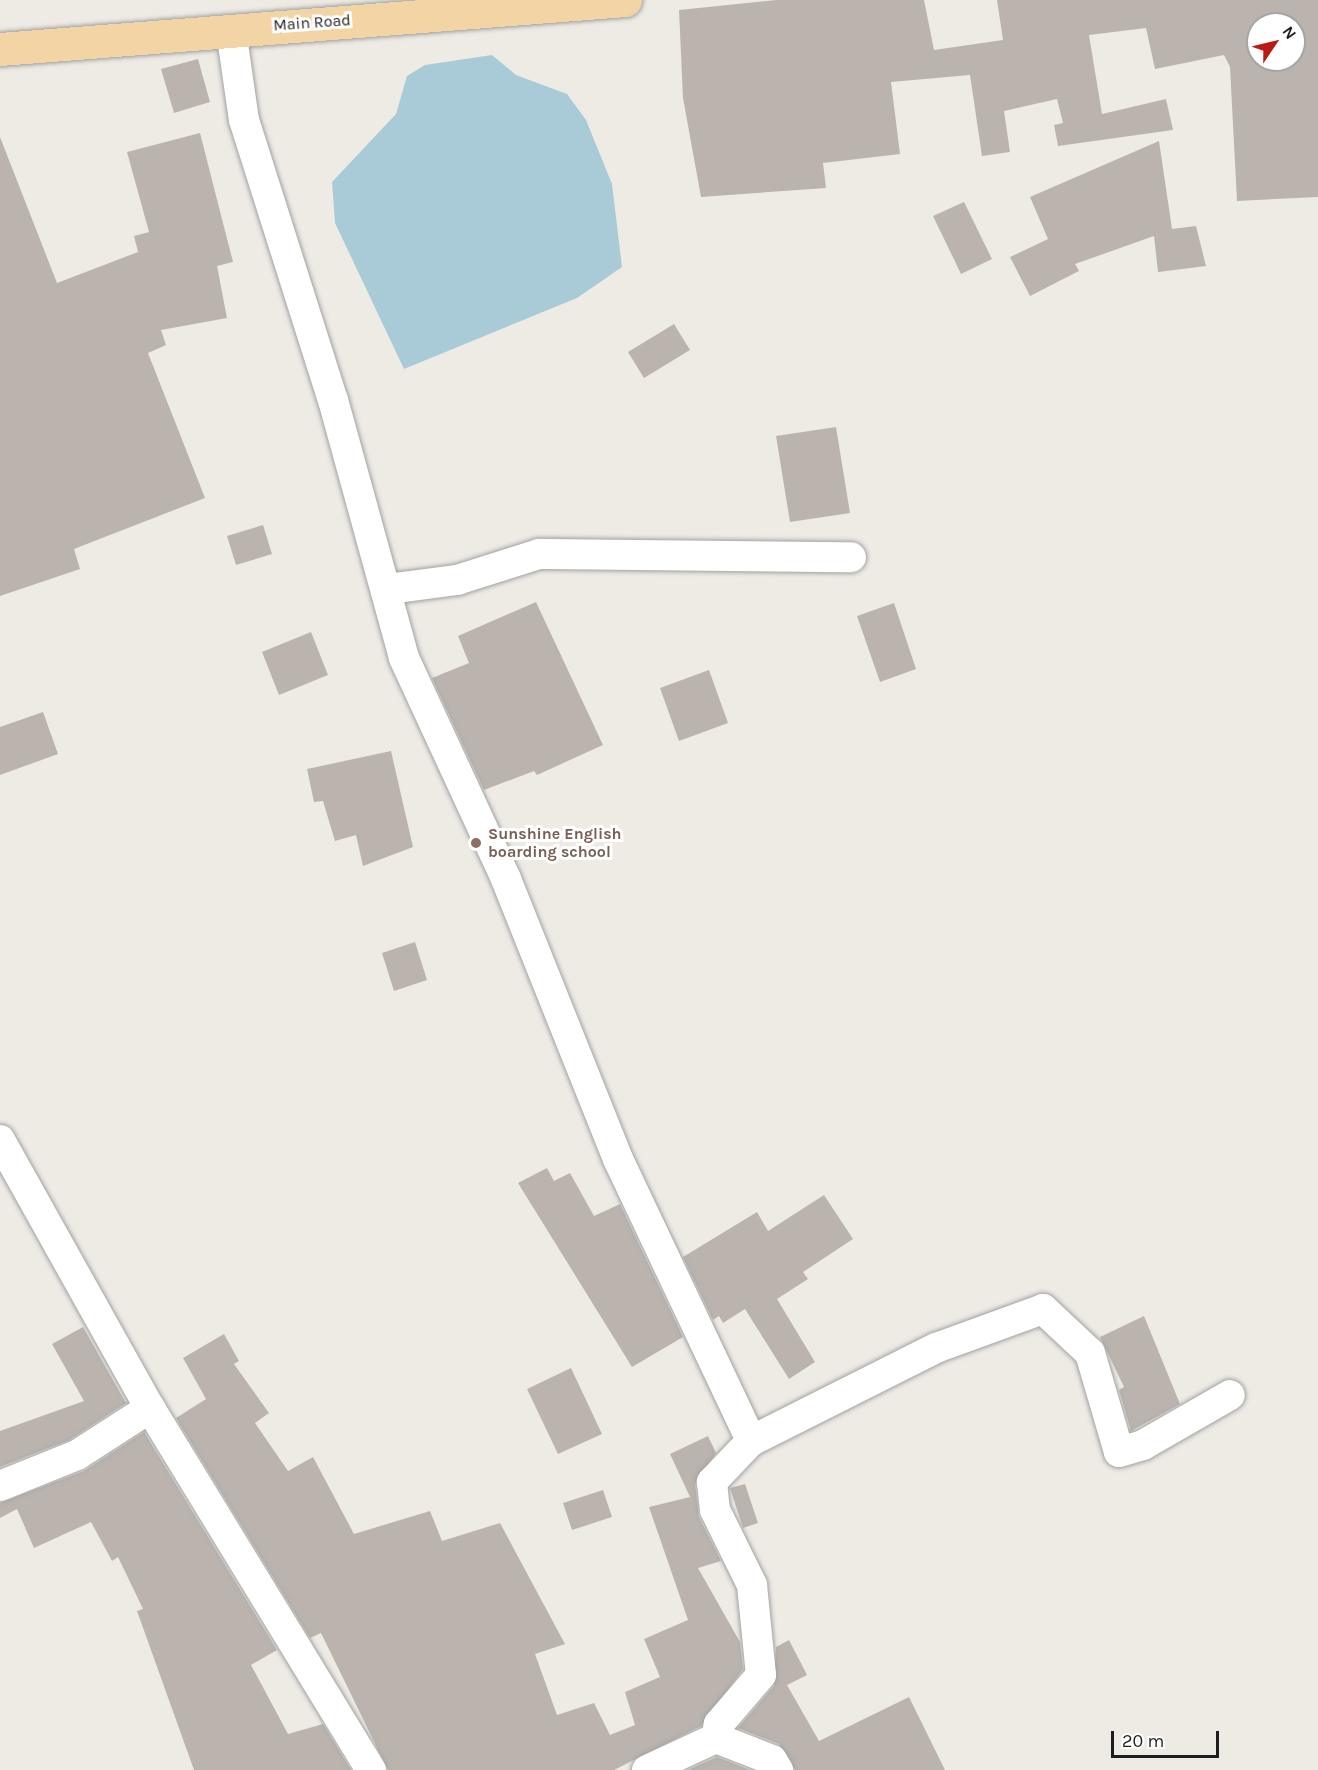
<!DOCTYPE html>
<style>
body{margin:0}
#map{position:relative;width:1318px;height:1770px;overflow:hidden;background:#eeebe5;font-family:Karla,sans-serif}
div>[style]{position:absolute}
.water>*{inset:0;background:#a9cbd8}
.building>*{inset:0;background:#bbb4ae}
.roads{filter:drop-shadow(0 0 2px #a2a2a2) drop-shadow(0 0 2px #a2a2a2)}
.street>*{height:30px;margin:-15px;padding:0 15px;transform-origin:15px;border-radius:15px;background:#fff}
.primary>*{height:33px;margin:-16.5px;padding:0 16.5px;transform-origin:16.5px;border-radius:16.5px;background:#f3d5a5}
.dots>*{width:16px;height:16px;translate:-50% -50%;box-sizing:border-box;border:3px solid #fff;border-radius:50%}
span{translate:-50% -50%;white-space:nowrap;text-align:center;line-height:1.15;-webkit-text-stroke:6px #fff;paint-order:stroke}
.street-label{font-size:16px;color:#1e1e1e}
.education-label{font-size:16px;color:#785e54;font-weight:700}
.left{translate:0 -50%;text-align:left}
.north{position:absolute;left:1246px;top:12px;width:60px;height:60px;box-sizing:border-box;background:#fff;border:2px solid #a5a5a5;border-radius:50%;rotate:55deg;font-size:16px;font-weight:700;line-height:24px;text-align:center;color:#1e1e1e}
.north::after{content:'';display:block;margin:auto;width:21px;height:27px;background:#ba1a12;clip-path:polygon(50% 0,100% 100%,50% 72%,0 100%)}
.scale{position:absolute;left:1111px;top:1731px;width:108px;height:27px;box-sizing:border-box;border:3px solid #1e1e1e;border-top:0;padding-left:8px;font-size:18px;line-height:21px;white-space:nowrap;color:#1e1e1e;-webkit-text-stroke:4px #fff;paint-order:stroke}
</style>
<div id="map">
<div class="water">
<i style="clip-path:polygon(492px 55px,516px 75px,567px 94px,586px 120px,612px 184px,622px 267px,577px 298px,404px 369px,335px 223px,332px 182px,396px 114px,407px 76px,425px 65px)"></i>
</div>
<div class="building">
<i style="clip-path:polygon(evenodd,776px 0,924px 0,934px 50px,1003px 40px,997px 0,1318px 0,1318px 197px,1237px 201px,1230px 67px,1224px 55px,1155px 69px,1146px 28px,1089px 35px,1102px 114px,1166px 99px,1173px 130px,1058px 146px,1054px 125px,1063px 123px,1057px 99px,1004px 111px,1010px 152px,982px 156px,970px 75px,891px 82px,900px 154px,823px 163px,826px 188px,701px 197px,683px 98px,679px 10px,776px 0,1258px 24px,1294px 24px,1294px 60px,1258px 60px,1258px 24px)"></i>
<i style="clip-path:polygon(198px 59px,210px 102px,174px 113px,161px 69px)"></i>
<i style="clip-path:polygon(200px 133px,233px 262px,217px 266px,227px 318px,161px 330px,166px 345px,148px 353px,205px 498px,74px 549px,80px 569px,0 596px,0 137px,57px 283px,138px 252px,134px 236px,149px 232px,127px 152px)"></i>
<i style="clip-path:polygon(1159px 141px,1172px 229px,1196px 226px,1206px 266px,1158px 272px,1154px 236px,1075px 264px,1079px 271px,1030px 296px,1010px 257px,1048px 239px,1030px 197px)"></i>
<i style="clip-path:polygon(964px 202px,992px 259px,961px 274px,933px 216px)"></i>
<i style="clip-path:polygon(674px 324px,690px 350px,644px 378px,628px 352px)"></i>
<i style="clip-path:polygon(836px 427px,850px 513px,790px 522px,776px 436px)"></i>
<i style="clip-path:polygon(263px 525px,272px 554px,236px 565px,227px 536px)"></i>
<i style="clip-path:polygon(536px 602px,603px 745px,537px 775px,534px 771px,484px 790px,432px 678px,469px 663px,458px 636px)"></i>
<i style="clip-path:polygon(894px 603px,916px 669px,880px 682px,857px 616px)"></i>
<i style="clip-path:polygon(311px 632px,328px 675px,279px 695px,262px 652px)"></i>
<i style="clip-path:polygon(709px 670px,728px 723px,679px 741px,660px 688px)"></i>
<i style="clip-path:polygon(43px 712px,58px 754px,0 775px,0 727px)"></i>
<i style="clip-path:polygon(391px 751px,413px 847px,363px 866px,356px 835px,335px 841px,323px 801px,314px 802px,307px 769px)"></i>
<i style="clip-path:polygon(415px 942px,427px 980px,394px 991px,382px 953px)"></i>
<i style="clip-path:polygon(547px 1168px,554px 1181px,570px 1173px,594px 1216px,620px 1204px,683px 1337px,632px 1367px,518px 1183px)"></i>
<i style="clip-path:polygon(824px 1195px,853px 1239px,803px 1272px,808px 1279px,777px 1299px,815px 1362px,789px 1379px,745px 1309px,723px 1323px,719px 1316px,713px 1320px,683px 1257px,757px 1212px,768px 1231px)"></i>
<i style="clip-path:polygon(1144px 1316px,1180px 1404px,1131px 1431px,1119px 1390px,1124px 1387px,1100px 1337px)"></i>
<i style="clip-path:polygon(83px 1327px,126px 1403px,69px 1440px,0 1467px,0 1431px,84px 1401px,52px 1344px)"></i>
<i style="clip-path:polygon(224px 1334px,239px 1361px,234px 1364px,269px 1413px,255px 1423px,288px 1471px,313px 1457px,354px 1534px,430px 1511px,442px 1541px,500px 1523px,565px 1644px,535px 1654px,557px 1715px,594px 1703px,610px 1735px,635px 1725px,625px 1692px,660px 1677px,644px 1639px,688px 1620px,649px 1507px,690px 1497px,670px 1454px,708px 1436px,716px 1453px,695px 1484px,699px 1517px,721px 1561px,698px 1568px,740px 1642px,743px 1669px,701px 1726px,614px 1770px,388px 1770px,321px 1633px,310px 1638px,176px 1418px,206px 1399px,183px 1358px)"></i>
<i style="clip-path:polygon(571px 1368px,602px 1434px,558px 1454px,527px 1389px)"></i>
<i style="clip-path:polygon(144px 1432px,277px 1650px,251px 1665px,288px 1734px,323px 1724px,351px 1770px,194px 1770px,137px 1611px,143px 1609px,118px 1557px,112px 1561px,91px 1522px,34px 1548px,17px 1509px,0 1518px,0 1503px,84px 1471px)"></i>
<i style="clip-path:polygon(745px 1484px,758px 1523px,743px 1528px,730px 1488px)"></i>
<i style="clip-path:polygon(603px 1490px,612px 1517px,572px 1530px,563px 1503px)"></i>
<i style="clip-path:polygon(789px 1640px,807px 1675px,787px 1685px,819px 1741px,909px 1697px,945px 1770px,795px 1770px,779px 1744px,738px 1728px,774px 1686px,776px 1647px)"></i>
<i style="clip-path:polygon(717px 1757px,750px 1770px,688px 1770px)"></i>
</div>
<div class="roads">
<div class="street">
<i style="left:231px;top:30px;width:91px;rotate:81.8deg"></i>
<i style="left:244px;top:120px;width:294px;rotate:72.4deg"></i>
<i style="left:333px;top:400px;width:268px;rotate:74.6deg"></i>
<i style="left:404px;top:658px;width:243px;rotate:65.2deg"></i>
<i style="left:506px;top:879px;width:302px;rotate:68.2deg"></i>
<i style="left:618px;top:1159px;width:312px;rotate:64.7deg"></i>
<i style="left:751px;top:1441px;width:57px;rotate:133.6deg"></i>
<i style="left:712px;top:1482px;width:28px;rotate:84deg"></i>
<i style="left:715px;top:1510px;width:84px;rotate:63.7deg"></i>
<i style="left:752px;top:1585px;width:90px;rotate:84.3deg"></i>
<i style="left:761px;top:1675px;width:65px;rotate:130.6deg"></i>
<i style="left:719px;top:1724px;width:14px;rotate:102deg"></i>
<i style="left:716px;top:1738px;width:60px;rotate:21.4deg"></i>
<i style="left:772px;top:1760px;width:12px;rotate:59deg"></i>
<i style="left:388px;top:589px;width:70px;rotate:-7.4deg"></i>
<i style="left:457px;top:580px;width:86px;rotate:-17.6deg"></i>
<i style="left:539px;top:554px;width:312px;rotate:0.6deg"></i>
<i style="left:0;top:1140px;width:307px;rotate:60.8deg"></i>
<i style="left:150px;top:1408px;width:424px;rotate:58.6deg"></i>
<i style="left:751px;top:1441px;width:207px;rotate:-26.7deg"></i>
<i style="left:936px;top:1348px;width:114px;rotate:-20deg"></i>
<i style="left:1043px;top:1309px;width:64px;rotate:43.1deg"></i>
<i style="left:1090px;top:1353px;width:103px;rotate:73.7deg"></i>
<i style="left:1119px;top:1452px;width:25px;rotate:-16deg"></i>
<i style="left:1143px;top:1445px;width:100px;rotate:-29.9deg"></i>
<i style="left:0;top:1486px;width:83px;rotate:-21.9deg"></i>
<i style="left:77px;top:1455px;width:87px;rotate:-32.8deg"></i>
<i style="left:647px;top:1770px;width:76px;rotate:-24.9deg"></i>
</div>
<div class="primary">
<i style="left:0;top:49px;width:627px;rotate:-4.48deg"></i>
</div>
</div>
<div class="dots">
<i style="left:476px;top:843px;background:#8d6e63"></i>
</div>
<div class="street-label">
<span style="left:312px;top:23px;rotate:-4deg">Main Road</span>
</div>
<div class="education-label">
<span class="left" style="left:488px;top:843px">Sunshine English<br>boarding school</span>
</div>
<div class="north">N</div>
<div class="scale">20 m</div>
</div>
